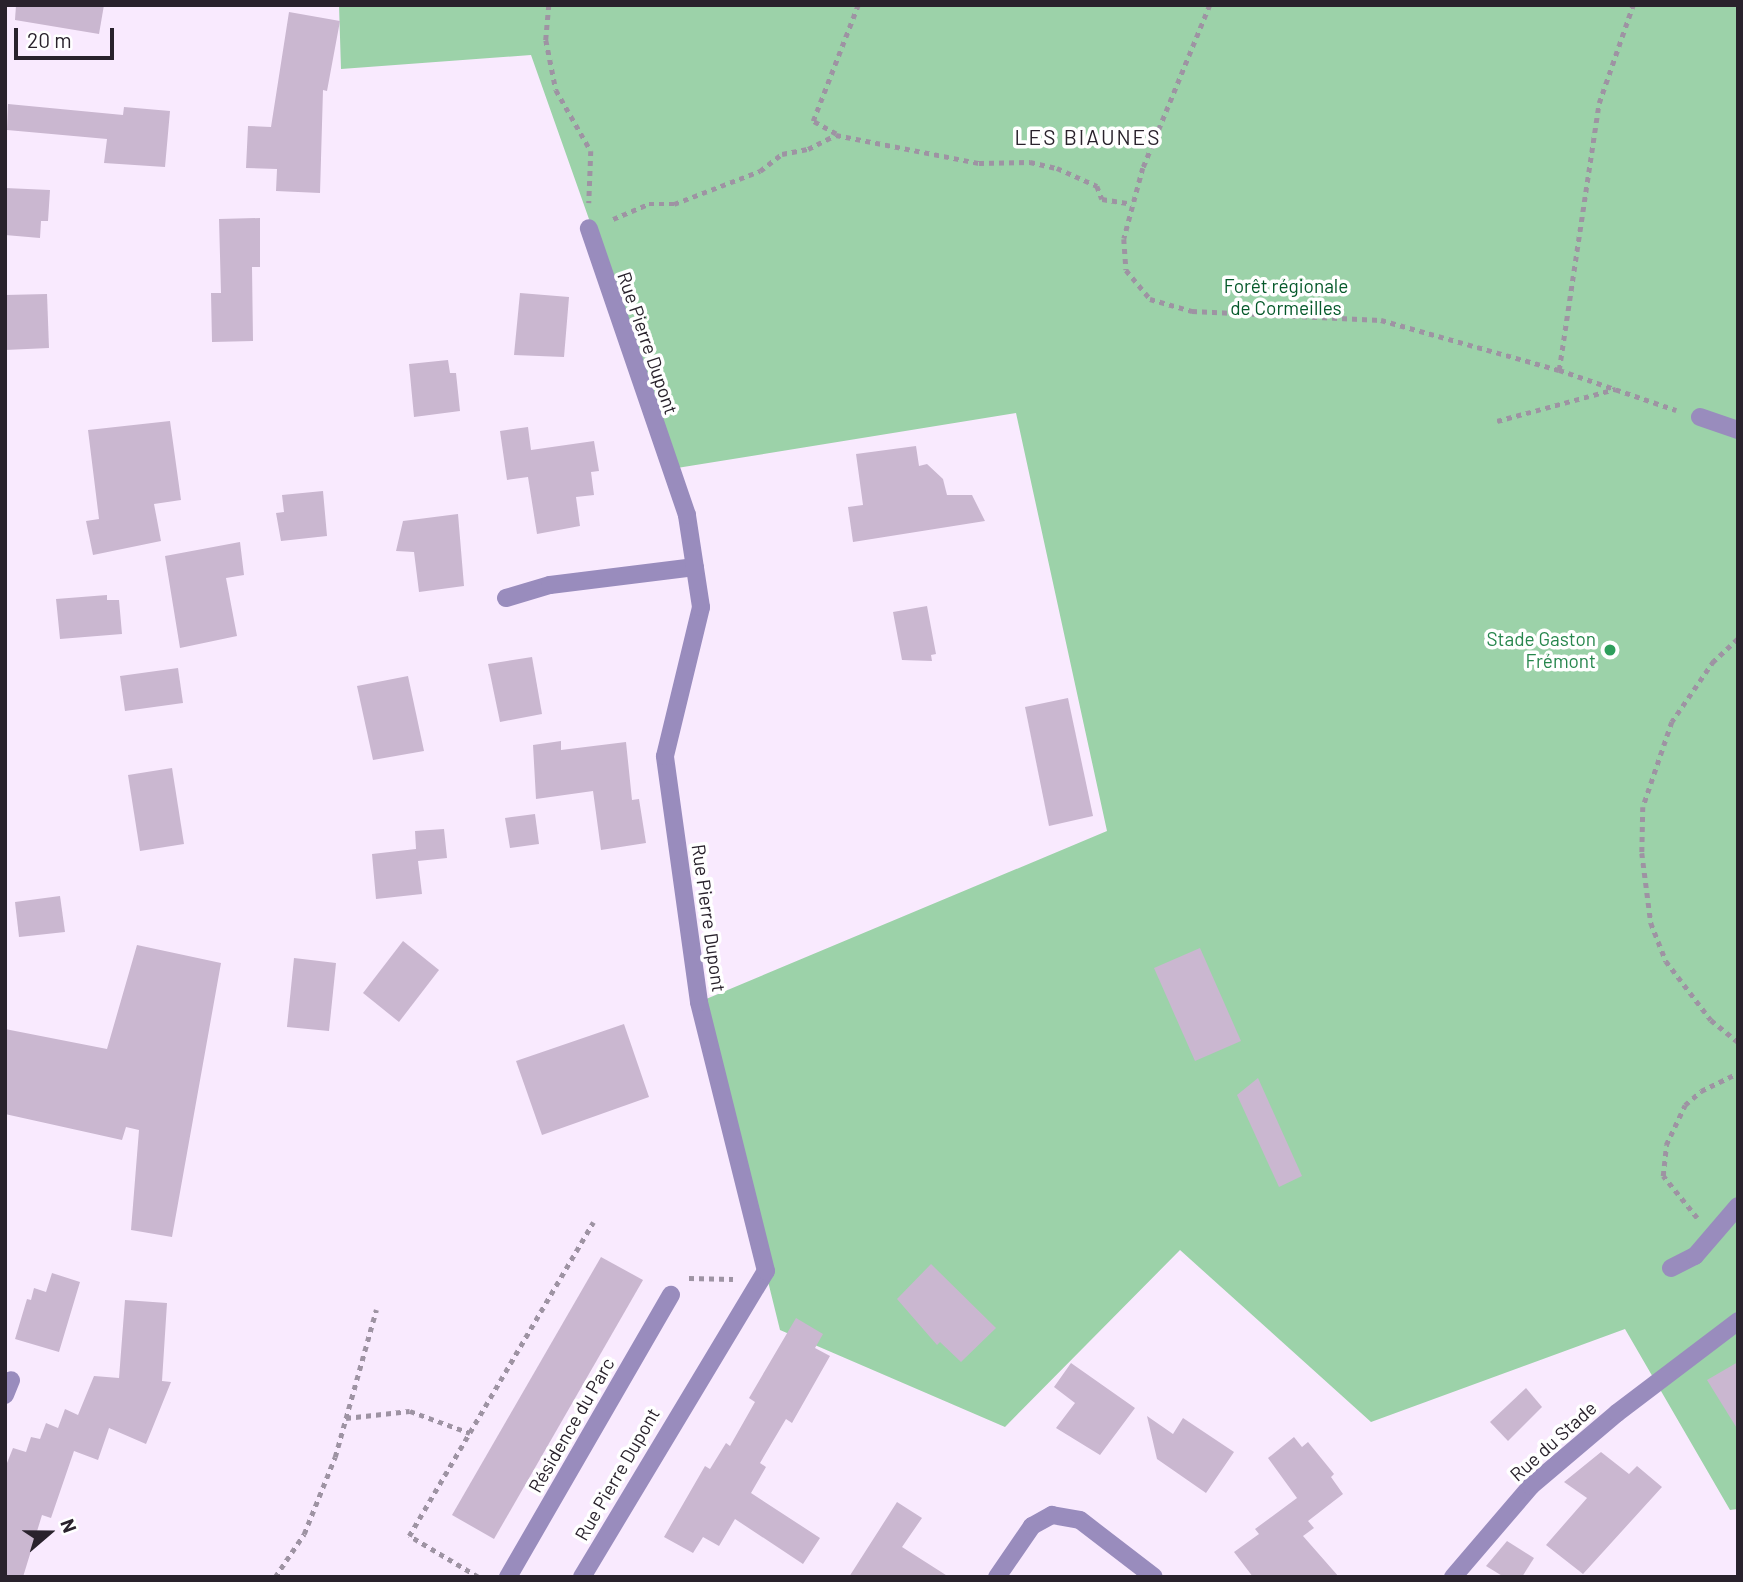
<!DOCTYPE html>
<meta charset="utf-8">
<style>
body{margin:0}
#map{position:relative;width:1743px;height:1582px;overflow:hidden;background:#f9eafe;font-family:Barlow,sans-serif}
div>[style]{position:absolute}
.green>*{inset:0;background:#9cd2a9}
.building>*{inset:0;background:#cab7d0}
.path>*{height:4.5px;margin-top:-2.25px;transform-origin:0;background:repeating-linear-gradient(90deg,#9e93a3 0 5px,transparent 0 10px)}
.minor>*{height:18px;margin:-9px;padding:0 9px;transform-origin:9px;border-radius:9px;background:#998cbd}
.dots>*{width:19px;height:19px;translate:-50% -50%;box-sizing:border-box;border:4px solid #fff;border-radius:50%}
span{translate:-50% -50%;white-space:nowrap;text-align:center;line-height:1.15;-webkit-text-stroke:7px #fff;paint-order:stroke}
.park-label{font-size:19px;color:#05592a}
.street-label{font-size:19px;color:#29222c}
.leisure-label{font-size:19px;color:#27864d}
.right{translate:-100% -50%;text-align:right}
.neighbourhood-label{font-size:21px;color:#29222c;letter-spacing:2px}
.frame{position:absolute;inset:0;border:7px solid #29222c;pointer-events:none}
.north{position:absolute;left:14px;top:1498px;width:70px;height:70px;-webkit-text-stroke:5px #fff;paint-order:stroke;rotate:70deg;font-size:19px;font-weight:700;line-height:28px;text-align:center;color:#29222c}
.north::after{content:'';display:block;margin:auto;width:24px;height:32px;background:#29222c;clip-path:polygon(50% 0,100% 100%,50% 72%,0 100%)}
.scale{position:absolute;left:14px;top:28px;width:100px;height:32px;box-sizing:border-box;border:4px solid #29222c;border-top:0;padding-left:9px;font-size:21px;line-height:24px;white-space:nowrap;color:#29222c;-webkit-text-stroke:5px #fff;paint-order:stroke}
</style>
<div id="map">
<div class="green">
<i style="clip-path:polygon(339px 5px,1738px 5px,1738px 1509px,1730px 1510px,1625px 1329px,1371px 1422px,1180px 1250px,1005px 1427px,780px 1330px,699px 1002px,1107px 831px,1016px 413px,677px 468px,531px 55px,341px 69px)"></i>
</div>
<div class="building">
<i style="clip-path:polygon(16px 5px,104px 5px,99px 34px,15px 20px)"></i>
<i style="clip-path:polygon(289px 12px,340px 21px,327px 91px,323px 90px,320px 193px,276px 191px,277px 169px,246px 168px,248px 126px,271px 127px)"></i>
<i style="clip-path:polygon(8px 104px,123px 115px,124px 107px,170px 111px,165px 167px,104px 163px,107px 139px,7px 130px)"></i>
<i style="clip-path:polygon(5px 188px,50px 190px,48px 221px,41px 221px,40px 238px,5px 235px)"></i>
<i style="clip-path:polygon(260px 218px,260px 267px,252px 267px,253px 341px,212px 342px,211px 293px,221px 293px,219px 219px)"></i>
<i style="clip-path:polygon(520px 293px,569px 297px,564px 357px,514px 355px)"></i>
<i style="clip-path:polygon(47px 294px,49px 348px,5px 350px,5px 295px)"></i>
<i style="clip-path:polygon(448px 360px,450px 373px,456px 373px,460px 411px,414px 417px,409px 364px)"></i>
<i style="clip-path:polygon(170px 421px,181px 500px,154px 504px,161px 541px,93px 555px,86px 521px,99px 519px,88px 430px)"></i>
<i style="clip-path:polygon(528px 427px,531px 450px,594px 441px,599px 471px,591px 472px,594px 495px,576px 497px,580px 526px,537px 534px,528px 477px,507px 480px,500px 431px)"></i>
<i style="clip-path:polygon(916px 446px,919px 466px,927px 464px,943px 479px,947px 495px,972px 495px,985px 521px,853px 542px,848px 507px,863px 505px,856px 454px)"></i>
<i style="clip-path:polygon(323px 491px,327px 536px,281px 541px,276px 513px,284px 512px,282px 495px)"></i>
<i style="clip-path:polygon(458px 514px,464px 586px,419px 592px,414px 552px,396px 551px,403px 521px)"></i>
<i style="clip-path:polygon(240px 542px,244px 575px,226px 578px,237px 636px,180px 648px,165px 556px)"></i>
<i style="clip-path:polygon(107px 595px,107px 600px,119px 600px,122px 634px,60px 639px,56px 599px)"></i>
<i style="clip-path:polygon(927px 606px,936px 654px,931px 655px,932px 661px,902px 660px,893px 612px)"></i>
<i style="clip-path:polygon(532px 657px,542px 714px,500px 722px,488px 664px)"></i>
<i style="clip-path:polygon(178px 668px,183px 703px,125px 711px,120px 676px)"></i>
<i style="clip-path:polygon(408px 676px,424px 751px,373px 760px,357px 686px)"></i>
<i style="clip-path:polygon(1068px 698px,1093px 816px,1049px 826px,1025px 707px)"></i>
<i style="clip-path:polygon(561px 741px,561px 750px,626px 742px,632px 800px,639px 799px,646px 843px,601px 850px,593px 791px,536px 799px,533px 745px)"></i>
<i style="clip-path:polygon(172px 768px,184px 844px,140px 851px,128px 775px)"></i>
<i style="clip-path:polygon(535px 814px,539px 844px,510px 848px,505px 818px)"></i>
<i style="clip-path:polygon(444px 829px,447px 858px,418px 861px,422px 894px,376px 899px,372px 854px,416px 849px,415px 831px)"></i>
<i style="clip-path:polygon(60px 896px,65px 932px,19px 937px,15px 902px)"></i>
<i style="clip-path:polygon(403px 941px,439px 970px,399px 1022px,363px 993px)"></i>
<i style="clip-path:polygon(137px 945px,221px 963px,172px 1237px,131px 1230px,139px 1130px,126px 1127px,122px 1140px,5px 1114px,5px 1029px,107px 1049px)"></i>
<i style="clip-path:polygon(1200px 948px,1241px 1041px,1195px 1061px,1154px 968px)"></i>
<i style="clip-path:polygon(294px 958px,336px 963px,329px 1031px,287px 1027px)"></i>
<i style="clip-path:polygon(624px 1024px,649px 1097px,542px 1135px,516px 1061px)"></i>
<i style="clip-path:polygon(1258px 1078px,1302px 1176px,1279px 1187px,1237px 1095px)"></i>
<i style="clip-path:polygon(601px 1257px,643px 1280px,494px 1539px,452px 1515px)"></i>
<i style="clip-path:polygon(931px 1264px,996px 1328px,961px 1362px,940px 1342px,937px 1345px,897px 1299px)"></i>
<i style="clip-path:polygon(52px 1273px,80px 1282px,59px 1352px,15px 1339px,27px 1299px,31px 1300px,34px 1288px,46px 1292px)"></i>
<i style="clip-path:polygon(125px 1300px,167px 1303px,162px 1381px,171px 1382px,146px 1444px,109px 1428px,98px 1460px,74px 1451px,51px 1518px,42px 1515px,23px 1577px,5px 1577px,5px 1468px,13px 1448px,26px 1452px,31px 1437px,40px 1439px,46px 1423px,58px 1428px,65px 1409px,78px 1415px,94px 1376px,119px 1378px)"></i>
<i style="clip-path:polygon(796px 1318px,823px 1334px,815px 1348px,830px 1356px,792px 1423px,786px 1419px,760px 1463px,766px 1467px,751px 1493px,820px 1538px,803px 1564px,735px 1519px,719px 1546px,703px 1537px,693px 1553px,664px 1537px,705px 1466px,710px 1469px,726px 1443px,730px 1446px,755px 1402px,749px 1398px)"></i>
<i style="clip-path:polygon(1738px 1362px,1738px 1430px,1707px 1380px)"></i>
<i style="clip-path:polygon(1071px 1363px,1135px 1408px,1100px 1455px,1056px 1428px,1075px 1403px,1054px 1387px)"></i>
<i style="clip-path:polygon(1526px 1388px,1542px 1407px,1508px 1441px,1490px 1422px)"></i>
<i style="clip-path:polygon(1147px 1416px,1173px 1434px,1183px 1418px,1234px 1452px,1206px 1493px,1157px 1459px)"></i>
<i style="clip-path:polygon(1294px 1437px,1302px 1447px,1308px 1442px,1334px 1474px,1331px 1477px,1343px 1494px,1308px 1521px,1314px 1528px,1303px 1536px,1339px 1577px,1253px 1577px,1234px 1552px,1259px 1534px,1255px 1529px,1297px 1498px,1268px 1458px)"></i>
<i style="clip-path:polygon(1601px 1452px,1629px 1474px,1637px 1466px,1662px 1487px,1583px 1574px,1546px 1545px,1587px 1498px,1564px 1482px)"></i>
<i style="clip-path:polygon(897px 1502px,922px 1518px,902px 1547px,949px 1577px,849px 1577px)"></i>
<i style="clip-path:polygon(1507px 1541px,1534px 1558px,1522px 1577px,1504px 1577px,1486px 1566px)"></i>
</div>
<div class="path">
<i style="left:549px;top:5px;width:35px;rotate:95deg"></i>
<i style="left:546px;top:40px;width:51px;rotate:78.7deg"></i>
<i style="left:556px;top:90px;width:70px;rotate:60.2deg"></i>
<i style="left:591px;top:151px;width:52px;rotate:92.2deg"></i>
<i style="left:1210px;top:5px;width:176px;rotate:112.3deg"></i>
<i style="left:1143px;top:168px;width:73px;rotate:105deg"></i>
<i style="left:1124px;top:239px;width:31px;rotate:86deg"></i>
<i style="left:1126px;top:270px;width:38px;rotate:50deg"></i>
<i style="left:1150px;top:299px;width:44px;rotate:15.9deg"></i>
<i style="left:1192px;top:311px;width:189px;rotate:2.7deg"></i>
<i style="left:1381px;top:320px;width:185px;rotate:15.7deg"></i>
<i style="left:1559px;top:370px;width:124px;rotate:18.9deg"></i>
<i style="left:836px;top:134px;width:26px;rotate:-151deg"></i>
<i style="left:813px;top:121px;width:124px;rotate:-68.8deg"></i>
<i style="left:613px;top:219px;width:39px;rotate:-23deg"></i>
<i style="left:649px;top:204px;width:25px"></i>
<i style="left:674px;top:204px;width:92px;rotate:-21deg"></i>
<i style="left:760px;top:171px;width:28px;rotate:-38deg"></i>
<i style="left:782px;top:154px;width:26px;rotate:-11deg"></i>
<i style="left:808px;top:149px;width:31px;rotate:-27deg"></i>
<i style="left:836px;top:135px;width:146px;rotate:11.1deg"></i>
<i style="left:979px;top:163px;width:51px;rotate:-1.1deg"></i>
<i style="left:1030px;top:162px;width:28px;rotate:13deg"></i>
<i style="left:1057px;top:168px;width:44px;rotate:24.2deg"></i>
<i style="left:1097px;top:186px;width:14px;rotate:69deg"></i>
<i style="left:1102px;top:199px;width:30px;rotate:9deg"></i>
<i style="left:1559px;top:370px;width:270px;rotate:-81.5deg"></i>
<i style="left:1599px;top:103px;width:104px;rotate:-70.9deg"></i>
<i style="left:1497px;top:421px;width:123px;rotate:-15.1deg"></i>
<i style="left:1738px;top:639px;width:33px;rotate:137deg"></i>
<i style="left:1714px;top:661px;width:74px;rotate:124.5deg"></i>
<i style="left:1672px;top:722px;width:90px;rotate:108.8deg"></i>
<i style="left:1643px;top:807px;width:46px;rotate:91.2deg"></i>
<i style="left:1642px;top:853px;width:71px;rotate:82.7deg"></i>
<i style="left:1651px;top:923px;width:41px;rotate:68.5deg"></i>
<i style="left:1666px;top:961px;width:74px;rotate:52.7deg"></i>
<i style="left:1711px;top:1020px;width:35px;rotate:39deg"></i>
<i style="left:1697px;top:1218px;width:54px;rotate:-129deg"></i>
<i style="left:1663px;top:1176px;width:31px;rotate:-84deg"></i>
<i style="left:1666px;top:1145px;width:44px;rotate:-64.6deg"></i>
<i style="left:1685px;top:1105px;width:21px;rotate:-41deg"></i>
<i style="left:1701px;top:1091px;width:41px;rotate:-25.9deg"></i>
<i style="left:689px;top:1278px;width:44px;rotate:1.3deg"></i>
<i style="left:346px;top:1418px;width:64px;rotate:-6.2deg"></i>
<i style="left:410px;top:1411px;width:64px;rotate:20.1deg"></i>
<i style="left:275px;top:1577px;width:52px;rotate:-56deg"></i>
<i style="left:304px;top:1534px;width:83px;rotate:-68.1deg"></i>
<i style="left:335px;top:1457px;width:153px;rotate:-74.4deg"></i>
<i style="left:478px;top:1577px;width:80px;rotate:-149.3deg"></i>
<i style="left:409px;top:1536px;width:364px;rotate:-59.6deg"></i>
</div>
<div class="minor">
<i style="left:1700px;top:417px;width:40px;rotate:18.9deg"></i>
<i style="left:506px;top:598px;width:46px;rotate:-16.5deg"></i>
<i style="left:550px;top:585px;width:146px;rotate:-7.1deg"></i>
<i style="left:1671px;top:1268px;width:27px;rotate:-27deg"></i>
<i style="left:1695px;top:1256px;width:66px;rotate:-49.3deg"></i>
<i style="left:5px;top:1395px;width:16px;rotate:-68deg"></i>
<i style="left:508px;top:1577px;width:326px;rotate:-60deg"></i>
<i style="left:582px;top:1577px;width:357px;rotate:-59deg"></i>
<i style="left:766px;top:1271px;width:277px;rotate:-104deg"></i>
<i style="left:699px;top:1002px;width:248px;rotate:-97.9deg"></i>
<i style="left:665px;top:756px;width:153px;rotate:-76.4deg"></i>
<i style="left:701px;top:607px;width:93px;rotate:-98.7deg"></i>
<i style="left:687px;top:515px;width:303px;rotate:-108.9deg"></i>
<i style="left:997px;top:1577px;width:62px;rotate:-55.5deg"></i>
<i style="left:1032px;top:1526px;width:23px;rotate:-29deg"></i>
<i style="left:1052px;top:1515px;width:28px;rotate:10deg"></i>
<i style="left:1080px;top:1520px;width:93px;rotate:37.6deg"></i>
<i style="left:1453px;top:1577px;width:120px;rotate:-49.4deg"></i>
<i style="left:1531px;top:1486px;width:113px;rotate:-40.3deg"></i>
<i style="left:1617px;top:1413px;width:152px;rotate:-37.2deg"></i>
</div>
<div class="dots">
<i style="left:1610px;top:650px;background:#2e9e5b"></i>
</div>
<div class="park-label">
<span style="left:1286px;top:297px">Forêt régionale<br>de Cormeilles</span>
</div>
<div class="street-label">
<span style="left:648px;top:343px;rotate:71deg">Rue Pierre Dupont</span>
<span style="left:709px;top:918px;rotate:82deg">Rue Pierre Dupont</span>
<span style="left:571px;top:1425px;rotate:-60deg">Résidence du Parc</span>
<span style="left:1553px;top:1441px;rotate:-42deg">Rue du Stade</span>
<span style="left:617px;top:1474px;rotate:-60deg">Rue Pierre Dupont</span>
</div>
<div class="leisure-label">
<span class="right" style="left:1596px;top:650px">Stade Gaston<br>Frémont</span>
</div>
<div class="neighbourhood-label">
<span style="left:1088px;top:137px">LES BIAUNES</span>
</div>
<div class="frame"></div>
<div class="north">N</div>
<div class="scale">20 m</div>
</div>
